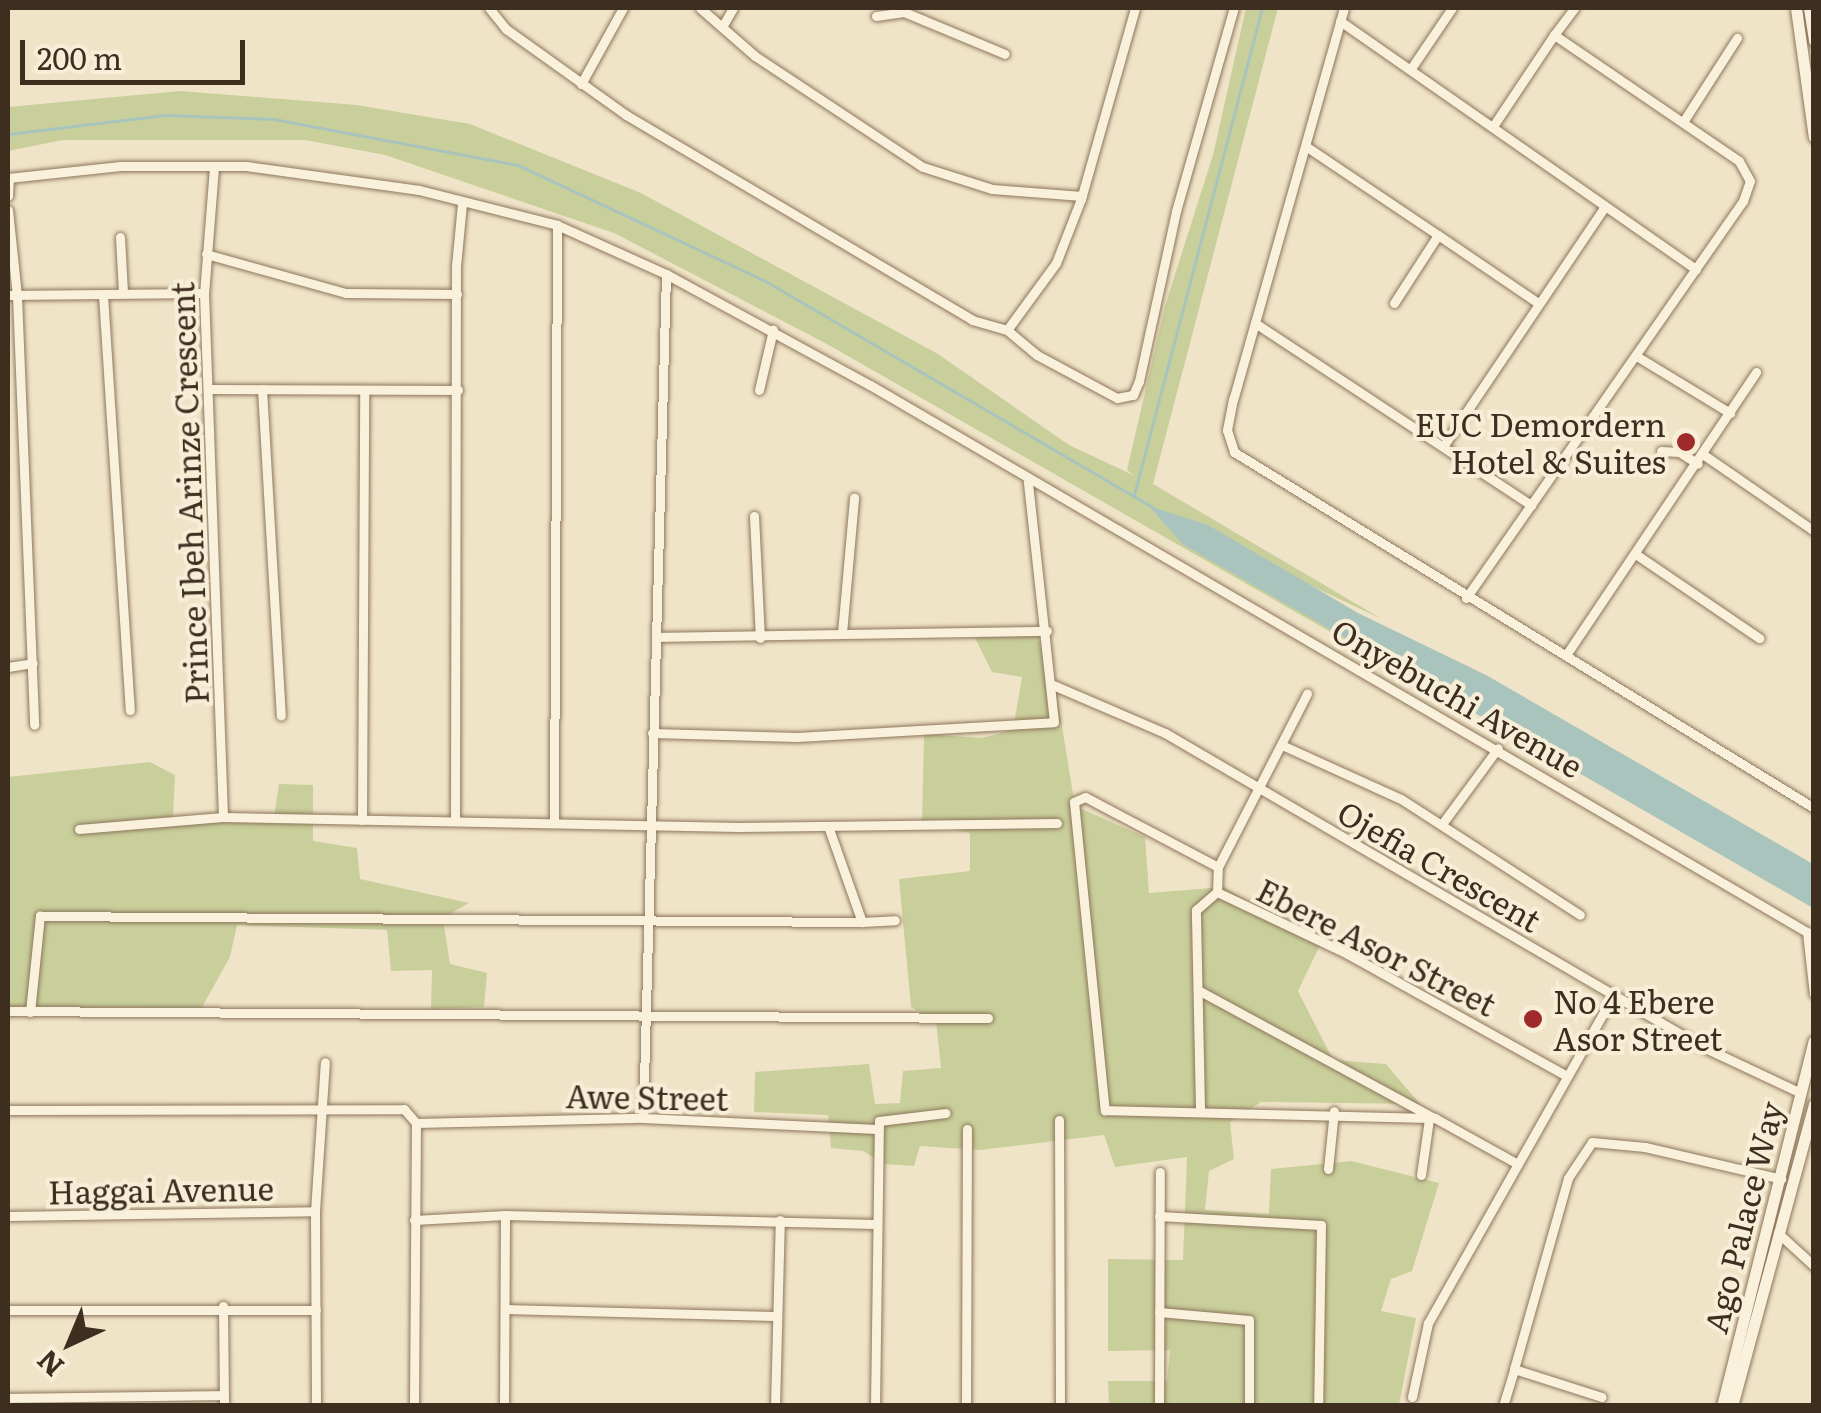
<!DOCTYPE html>
<style>
body{margin:0}
#map{position:relative;width:1821px;height:1413px;overflow:hidden;background:#f0e4c8;font-family:Literata,serif}
div>[style]{position:absolute}
.green>*{inset:0;background:#c9cf9b}
.water>*{inset:0;background:#a9c4bc}
.stream>*{height:2.5px;margin:-1.25px;padding:0 1.25px;transform-origin:1.25px;border-radius:1.25px;background:#a9c4bc}
.roads{filter:drop-shadow(0 0 2px #8d765c) drop-shadow(0 0 2px #8d765c)}
.minor>*{height:9px;margin:-4.5px;padding:0 4.5px;transform-origin:4.5px;border-radius:4.5px;background:#faf1dc}
.secondary>*{height:11px;margin:-5.5px;padding:0 5.5px;transform-origin:5.5px;border-radius:5.5px;background:#faf1dc}
.dots>*{width:28px;height:28px;translate:-50% -50%;box-sizing:border-box;border:5px solid #f7eed8;border-radius:50%}
span{translate:-50% -50%;white-space:nowrap;text-align:center;line-height:1.15;-webkit-text-stroke:8px #f7eed8;paint-order:stroke}
.poi-label{font-size:32px;color:#3d2e20}
.right{translate:-100% -50%;text-align:right}
.left{translate:0 -50%;text-align:left}
.street-label{font-size:32px;color:#3d2e20}
.frame{position:absolute;inset:0;border:10px solid #3d2e20;pointer-events:none}
.north{position:absolute;left:20px;top:1293px;width:100px;height:100px;-webkit-text-stroke:8px #f7eed8;paint-order:stroke;rotate:224deg;font-size:28px;font-weight:700;line-height:40px;text-align:center;color:#3d2e20}
.north::after{content:'';display:block;margin:auto;width:35px;height:45px;background:#3d2e20;clip-path:polygon(50% 0,100% 100%,50% 72%,0 100%)}
.scale{position:absolute;left:20px;top:40px;width:225px;height:45px;box-sizing:border-box;border:5px solid #3d2e20;border-top:0;padding-left:12px;font-size:30px;line-height:35px;white-space:nowrap;color:#3d2e20;-webkit-text-stroke:8px #f7eed8;paint-order:stroke}
</style>
<div id="map">
<div class="green">
<i style="clip-path:polygon(1246px 8px,1278px 8px,1153px 484px,1382px 619px,1292px 577px,1305px 613px,1369px 654px,827px 344px,614px 233px,385px 155px,305px 140px,63px 140px,8px 151px,8px 107px,180px 91px,357px 105px,470px 124px,641px 193px,938px 354px,1069px 445px,1133px 475px,1127px 470px,1165px 306px,1213px 155px)"></i>
<i style="clip-path:polygon(1035px 631px,1056px 689px,1075px 806px,1145px 837px,1149px 893px,1224px 887px,1320px 945px,1298px 991px,1333px 1060px,1386px 1064px,1420px 1104px,1261px 1102px,1230px 1122px,1234px 1159px,1209px 1171px,1205px 1210px,1269px 1214px,1271px 1169px,1351px 1161px,1439px 1183px,1412px 1271px,1391px 1279px,1381px 1311px,1416px 1318px,1399px 1405px,1109px 1405px,1108px 1381px,1167px 1381px,1170px 1350px,1108px 1351px,1108px 1259px,1183px 1260px,1187px 1157px,1115px 1167px,1104px 1135px,980px 1150px,920px 1146px,914px 1166px,884px 1164px,863px 1151px,831px 1148px,828px 1115px,754px 1112px,755px 1072px,869px 1064px,875px 1104px,900px 1103px,903px 1071px,941px 1068px,936px 1021px,911px 1007px,899px 879px,970px 871px,970px 833px,922px 823px,924px 734px,982px 738px,1013px 730px,1022px 677px,992px 672px,975px 638px)"></i>
<i style="clip-path:polygon(150px 762px,175px 775px,173px 818px,273px 823px,279px 784px,313px 785px,313px 841px,357px 848px,360px 879px,469px 903px,443px 918px,450px 964px,487px 973px,484px 1007px,431px 1009px,432px 970px,391px 971px,387px 930px,237px 925px,230px 957px,201px 1009px,102px 1007px,8px 1017px,8px 777px)"></i>
</div>
<div class="water">
<i style="clip-path:polygon(1149px 506px,1208px 525px,1358px 613px,1486px 675px,1813px 864px,1813px 908px,1182px 544px)"></i>
</div>
<div class="stream">
<i style="left:8px;top:134px;width:158px;rotate:-6.9deg"></i>
<i style="left:165px;top:115px;width:109px;rotate:2.1deg"></i>
<i style="left:274px;top:119px;width:248px;rotate:10.7deg"></i>
<i style="left:518px;top:165px;width:272px;rotate:25.1deg"></i>
<i style="left:764px;top:280px;width:450px;rotate:30.3deg"></i>
<i style="left:1134px;top:495px;width:504px;rotate:-75.27deg"></i>
</div>
<div class="roads">
<div class="minor">
<i style="left:489px;top:8px;width:27px;rotate:51deg"></i>
<i style="left:506px;top:29px;width:148px;rotate:35.6deg"></i>
<i style="left:626px;top:115px;width:402px;rotate:30.6deg"></i>
<i style="left:972px;top:320px;width:36px;rotate:16deg"></i>
<i style="left:1007px;top:330px;width:39px;rotate:40deg"></i>
<i style="left:1037px;top:355px;width:91px;rotate:28.3deg"></i>
<i style="left:1117px;top:398px;width:16px;rotate:-11deg"></i>
<i style="left:1133px;top:395px;width:15px;rotate:-67deg"></i>
<i style="left:1139px;top:381px;width:174px;rotate:-77.7deg"></i>
<i style="left:1176px;top:211px;width:211px;rotate:-74.1deg"></i>
<i style="left:700px;top:8px;width:73px;rotate:41.1deg"></i>
<i style="left:755px;top:56px;width:201px;rotate:33.5deg"></i>
<i style="left:923px;top:167px;width:72px;rotate:17.7deg"></i>
<i style="left:992px;top:189px;width:90px;rotate:4.4deg"></i>
<i style="left:1344px;top:8px;width:406px;rotate:105.8deg"></i>
<i style="left:1233px;top:399px;width:32px;rotate:101deg"></i>
<i style="left:1227px;top:430px;width:23px;rotate:72deg"></i>
<i style="left:1234px;top:452px;width:681px;rotate:31.54deg"></i>
<i style="left:876px;top:16px;width:28px;rotate:-8deg"></i>
<i style="left:904px;top:12px;width:109px;rotate:22.6deg"></i>
<i style="left:1340px;top:21px;width:434px;rotate:34.9deg"></i>
<i style="left:722px;top:27px;width:22px;rotate:-60deg"></i>
<i style="left:1554px;top:35px;width:34px;rotate:-53deg"></i>
<i style="left:1412px;top:67px;width:71px;rotate:-55.9deg"></i>
<i style="left:581px;top:84px;width:87px;rotate:-61.1deg"></i>
<i style="left:1683px;top:122px;width:100px;rotate:-57.3deg"></i>
<i style="left:1307px;top:147px;width:158px;rotate:33.9deg"></i>
<i style="left:1438px;top:235px;width:81px;rotate:122.9deg"></i>
<i style="left:214px;top:167px;width:126px;rotate:94.5deg"></i>
<i style="left:204px;top:293px;width:524px;rotate:87.92deg"></i>
<i style="left:8px;top:178px;width:113px;rotate:-6.1deg"></i>
<i style="left:120px;top:166px;width:126px"></i>
<i style="left:246px;top:166px;width:175px;rotate:7.9deg"></i>
<i style="left:419px;top:190px;width:142px;rotate:14.2deg"></i>
<i style="left:557px;top:225px;width:120px;rotate:24.2deg"></i>
<i style="left:666px;top:274px;width:232px;rotate:28.6deg"></i>
<i style="left:870px;top:385px;width:1085px;rotate:30.28deg"></i>
<i style="left:1807px;top:932px;width:62px;rotate:83.6deg"></i>
<i style="left:8px;top:196px;width:18px;rotate:-87deg"></i>
<i style="left:8px;top:210px;width:86px;rotate:84deg"></i>
<i style="left:17px;top:296px;width:429px;rotate:87.7deg"></i>
<i style="left:1438px;top:235px;width:121px;rotate:34.2deg"></i>
<i style="left:120px;top:237px;width:55px;rotate:86.9deg"></i>
<i style="left:206px;top:254px;width:145px;rotate:15.6deg"></i>
<i style="left:346px;top:293px;width:111px;rotate:0.5deg"></i>
<i style="left:8px;top:295px;width:196px;rotate:-0.6deg"></i>
<i style="left:103px;top:295px;width:416px;rotate:86.3deg"></i>
<i style="left:1255px;top:323px;width:331px;rotate:33.4deg"></i>
<i style="left:1007px;top:330px;width:83px;rotate:-53.8deg"></i>
<i style="left:1056px;top:263px;width:69px;rotate:-68.7deg"></i>
<i style="left:1081px;top:199px;width:198px;rotate:-74.2deg"></i>
<i style="left:1638px;top:357px;width:108px;rotate:31.3deg"></i>
<i style="left:210px;top:389px;width:248px;rotate:0.2deg"></i>
<i style="left:262px;top:389px;width:327px;rotate:86.7deg"></i>
<i style="left:759px;top:390px;width:62px;rotate:-76.9deg"></i>
<i style="left:1444px;top:445px;width:288px;rotate:-56deg"></i>
<i style="left:1661px;top:451px;width:18px;rotate:3deg"></i>
<i style="left:1679px;top:452px;width:22px;rotate:32deg"></i>
<i style="left:1704px;top:455px;width:134px;rotate:34.6deg"></i>
<i style="left:754px;top:516px;width:122px;rotate:87.2deg"></i>
<i style="left:1637px;top:555px;width:148px;rotate:34.2deg"></i>
<i style="left:1466px;top:598px;width:484px;rotate:-55.1deg"></i>
<i style="left:1743px;top:201px;width:21px;rotate:-71deg"></i>
<i style="left:1750px;top:181px;width:23px;rotate:-119deg"></i>
<i style="left:1739px;top:161px;width:224px;rotate:-145.7deg"></i>
<i style="left:1554px;top:35px;width:110px;rotate:123.8deg"></i>
<i style="left:842px;top:633px;width:136px;rotate:-84.9deg"></i>
<i style="left:656px;top:637px;width:391px;rotate:-0.9deg"></i>
<i style="left:1566px;top:655px;width:341px;rotate:-56.1deg"></i>
<i style="left:8px;top:667px;width:25px;rotate:-9deg"></i>
<i style="left:1053px;top:685px;width:122px;rotate:23.2deg"></i>
<i style="left:1165px;top:733px;width:621px;rotate:30.28deg"></i>
<i style="left:1701px;top:1046px;width:110px;rotate:25.2deg"></i>
<i style="left:652px;top:733px;width:145px;rotate:1.6deg"></i>
<i style="left:797px;top:737px;width:257px;rotate:-3.3deg"></i>
<i style="left:1054px;top:722px;width:242px;rotate:-96.2deg"></i>
<i style="left:1284px;top:746px;width:128px;rotate:24.4deg"></i>
<i style="left:1401px;top:799px;width:213px;rotate:32.9deg"></i>
<i style="left:362px;top:820px;width:429px;rotate:-89.7deg"></i>
<i style="left:554px;top:820px;width:595px;rotate:-89.71deg"></i>
<i style="left:455px;top:821px;width:555px;rotate:-89.9deg"></i>
<i style="left:456px;top:266px;width:62px;rotate:-84.5deg"></i>
<i style="left:1442px;top:824px;width:94px;rotate:-53.6deg"></i>
<i style="left:828px;top:826px;width:102px;rotate:70.5deg"></i>
<i style="left:862px;top:922px;width:33px;rotate:-3deg"></i>
<i style="left:79px;top:829px;width:144px;rotate:-4.8deg"></i>
<i style="left:223px;top:817px;width:516px;rotate:1.11deg"></i>
<i style="left:739px;top:827px;width:318px;rotate:-0.7deg"></i>
<i style="left:1218px;top:867px;width:150px;rotate:-152.2deg"></i>
<i style="left:1085px;top:797px;width:12px;rotate:156deg"></i>
<i style="left:1074px;top:802px;width:310px;rotate:84.3deg"></i>
<i style="left:1105px;top:1110px;width:330px;rotate:1.4deg"></i>
<i style="left:1435px;top:1118px;width:93px;rotate:29.1deg"></i>
<i style="left:1217px;top:892px;width:140px;rotate:25.3deg"></i>
<i style="left:1344px;top:952px;width:253px;rotate:29.1deg"></i>
<i style="left:1198px;top:990px;width:266px;rotate:28.5deg"></i>
<i style="left:8px;top:1011px;width:980px;rotate:0.41deg"></i>
<i style="left:30px;top:1012px;width:97px;rotate:-84.1deg"></i>
<i style="left:40px;top:916px;width:822px;rotate:0.42deg"></i>
<i style="left:1200px;top:1108px;width:198px;rotate:-91.2deg"></i>
<i style="left:1196px;top:910px;width:28px;rotate:-41deg"></i>
<i style="left:1217px;top:892px;width:25px;rotate:-88deg"></i>
<i style="left:1218px;top:867px;width:195px;rotate:-62.8deg"></i>
<i style="left:8px;top:1110px;width:396px;rotate:-0.1deg"></i>
<i style="left:404px;top:1109px;width:18px;rotate:49deg"></i>
<i style="left:643px;top:1118px;width:844px;rotate:-88.44deg"></i>
<i style="left:1059px;top:1120px;width:286px;rotate:89.8deg"></i>
<i style="left:416px;top:1123px;width:227px;rotate:-1.3deg"></i>
<i style="left:643px;top:1118px;width:234px;rotate:2.7deg"></i>
<i style="left:1328px;top:1169px;width:58px;rotate:-84.1deg"></i>
<i style="left:1421px;top:1175px;width:57px;rotate:-81.9deg"></i>
<i style="left:8px;top:1216px;width:307px;rotate:-0.9deg"></i>
<i style="left:1159px;top:1216px;width:162px;rotate:3.2deg"></i>
<i style="left:1321px;top:1225px;width:181px;rotate:90.9deg"></i>
<i style="left:414px;top:1220px;width:91px;rotate:-3.1deg"></i>
<i style="left:505px;top:1215px;width:370px;rotate:1.4deg"></i>
<i style="left:1778px;top:1233px;width:49px;rotate:42.5deg"></i>
<i style="left:223px;top:1306px;width:100px;rotate:89.4deg"></i>
<i style="left:507px;top:1309px;width:267px;rotate:1.5deg"></i>
<i style="left:8px;top:1310px;width:308px"></i>
<i style="left:1159px;top:1312px;width:90px;rotate:5.1deg"></i>
<i style="left:1249px;top:1320px;width:86px;rotate:90deg"></i>
<i style="left:1514px;top:1369px;width:198px;rotate:-74.2deg"></i>
<i style="left:1568px;top:1178px;width:43px;rotate:-56.3deg"></i>
<i style="left:1592px;top:1142px;width:53px;rotate:5.4deg"></i>
<i style="left:1645px;top:1147px;width:140px;rotate:13.2deg"></i>
<i style="left:1412px;top:1397px;width:76px;rotate:-77.8deg"></i>
<i style="left:1428px;top:1323px;width:378px;rotate:-60.5deg"></i>
<i style="left:8px;top:1398px;width:215px;rotate:-0.8deg"></i>
<i style="left:316px;top:1406px;width:195px;rotate:-90.3deg"></i>
<i style="left:315px;top:1211px;width:149px;rotate:-86.2deg"></i>
<i style="left:414px;top:1406px;width:283px;rotate:-89.6deg"></i>
<i style="left:504px;top:1406px;width:191px;rotate:-89.7deg"></i>
<i style="left:775px;top:1406px;width:186px;rotate:-88.5deg"></i>
<i style="left:875px;top:1406px;width:285px;rotate:-89.2deg"></i>
<i style="left:879px;top:1121px;width:67px;rotate:-6.8deg"></i>
<i style="left:966px;top:1406px;width:277px;rotate:-89.8deg"></i>
<i style="left:1159px;top:1406px;width:234px;rotate:-89.8deg"></i>
<i style="left:1503px;top:1406px;width:39px;rotate:-73deg"></i>
<i style="left:1514px;top:1369px;width:92px;rotate:17.7deg"></i>
</div>
<div class="secondary">
<i style="left:1796px;top:8px;width:130px;rotate:82.1deg"></i>
<i style="left:1809px;top:8px;width:33px;rotate:81deg"></i>
<i style="left:1722px;top:1406px;width:376px;rotate:-75.9deg"></i>
<i style="left:1732px;top:1406px;width:313px;rotate:-74.8deg"></i>
</div>
</div>
<div class="dots">
<i style="left:1686px;top:442px;background:#9e2a2b"></i>
<i style="left:1533px;top:1019px;background:#9e2a2b"></i>
</div>
<div class="poi-label">
<span class="right" style="left:1666px;top:442px">EUC Demordern<br>Hotel &amp; Suites</span>
<span class="left" style="left:1553px;top:1019px">No 4 Ebere<br>Asor Street</span>
</div>
<div class="street-label">
<span style="left:188px;top:493px;rotate:-92deg">Prince Ibeh Arinze Crescent</span>
<span style="left:1458px;top:697px;rotate:30deg">Onyebuchi Avenue</span>
<span style="left:1440px;top:865px;rotate:30deg">Ojefia Crescent</span>
<span style="left:1377px;top:946px;rotate:27deg">Ebere Asor Street</span>
<span style="left:647px;top:1096px;rotate:1deg">Awe Street</span>
<span style="left:161px;top:1189px;rotate:-1deg">Haggai Avenue</span>
<span style="left:1742px;top:1217px;rotate:-76deg">Ago Palace Way</span>
</div>
<div class="frame"></div>
<div class="north">N</div>
<div class="scale">200 m</div>
</div>
